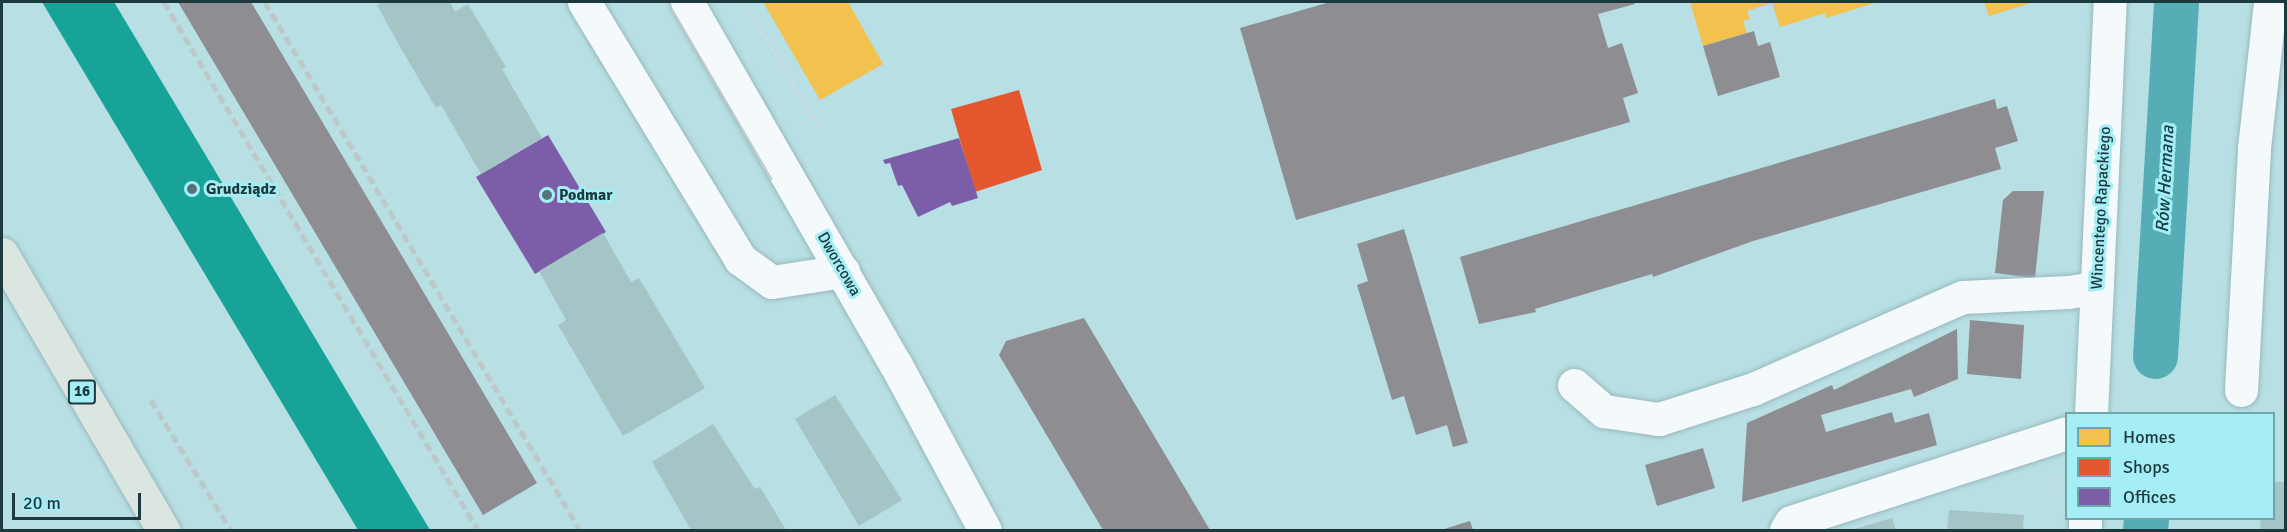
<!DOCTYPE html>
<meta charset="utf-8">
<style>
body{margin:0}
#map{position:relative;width:2287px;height:532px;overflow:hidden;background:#b7dfe4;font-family:Signika,sans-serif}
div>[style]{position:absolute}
.homes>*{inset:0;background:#f2c14e}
.shops>*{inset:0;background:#e4572e}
.offices>*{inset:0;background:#7b5ea7}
.public>*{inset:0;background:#17a398}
.industry>*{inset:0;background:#8d8d92}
.canal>*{height:45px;margin:-22.5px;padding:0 22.5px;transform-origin:22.5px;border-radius:22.5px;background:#57adb6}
.building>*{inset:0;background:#a5c4c5}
.path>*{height:4px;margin-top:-2px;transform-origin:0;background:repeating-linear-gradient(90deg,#cfdcdd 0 3px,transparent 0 6px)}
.roads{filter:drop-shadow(0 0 2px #99b8bc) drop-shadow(0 0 2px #99b8bc)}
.minor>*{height:33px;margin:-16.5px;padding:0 16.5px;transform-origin:16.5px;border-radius:16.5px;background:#f4fafb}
.major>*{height:33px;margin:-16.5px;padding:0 16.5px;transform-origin:16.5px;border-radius:16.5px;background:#dbe6e1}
.tram>*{height:1.5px;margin:-0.75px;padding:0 0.75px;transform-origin:0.75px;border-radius:0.75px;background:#bdc8c9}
.rail>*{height:4.5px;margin-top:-2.25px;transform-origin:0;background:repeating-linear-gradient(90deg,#bdc8c9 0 9px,transparent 0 13.5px)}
.dots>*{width:16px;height:16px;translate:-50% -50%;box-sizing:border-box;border:3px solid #a5eef6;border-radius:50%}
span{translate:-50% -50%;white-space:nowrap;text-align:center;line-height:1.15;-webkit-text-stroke:6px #a5eef6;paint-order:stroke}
.shield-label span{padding:2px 4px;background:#a5eef6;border:2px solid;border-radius:4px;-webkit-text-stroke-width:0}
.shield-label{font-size:15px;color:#1c3a3d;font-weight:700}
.poi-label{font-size:16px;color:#1c3a3d;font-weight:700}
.left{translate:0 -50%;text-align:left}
.street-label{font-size:16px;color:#1c3a3d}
.water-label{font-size:18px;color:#144347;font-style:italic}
.frame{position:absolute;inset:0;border:3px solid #1c3a3d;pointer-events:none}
.legend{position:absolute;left:2065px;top:412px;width:210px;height:108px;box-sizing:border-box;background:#a5eef6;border:2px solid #6ea6ac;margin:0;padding:8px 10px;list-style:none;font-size:18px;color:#1c3a3d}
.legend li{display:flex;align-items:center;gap:12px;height:30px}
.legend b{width:30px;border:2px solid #6ea6ac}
.scale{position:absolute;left:12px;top:493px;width:129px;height:27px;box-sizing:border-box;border:3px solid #1c3a3d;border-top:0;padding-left:8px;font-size:18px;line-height:21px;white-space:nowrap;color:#1c3a3d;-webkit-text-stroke:4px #a5eef6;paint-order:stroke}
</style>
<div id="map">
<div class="homes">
<i style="clip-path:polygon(763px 2px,848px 2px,883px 64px,820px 100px)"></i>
<i style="clip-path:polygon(1690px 2px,1878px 2px,1826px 18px,1825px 13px,1780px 27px,1772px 3px,1747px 11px,1750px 19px,1743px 21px,1747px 33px,1703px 46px)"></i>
<i style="clip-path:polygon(1984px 2px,2034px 2px,1989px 16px)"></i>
</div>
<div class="shops">
<i style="clip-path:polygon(1019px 90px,1042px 170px,975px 192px,951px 109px)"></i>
</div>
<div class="offices">
<i style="clip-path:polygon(548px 135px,606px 232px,535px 274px,476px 177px)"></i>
<i style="clip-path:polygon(959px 138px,978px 198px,952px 206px,950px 202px,918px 217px,902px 185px,898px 186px,890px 163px,885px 164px,883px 160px)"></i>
</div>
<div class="public">
<i style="clip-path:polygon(42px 2px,114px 2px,430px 530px,358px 530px)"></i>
</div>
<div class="industry">
<i style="clip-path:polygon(178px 2px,251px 2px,537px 483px,483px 515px)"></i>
<i style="clip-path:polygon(1330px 2px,1634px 2px,1635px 4px,1598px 14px,1608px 48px,1622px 43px,1638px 93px,1623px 98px,1630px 122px,1296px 220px,1240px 28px)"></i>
<i style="clip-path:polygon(1754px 31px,1758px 46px,1770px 42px,1780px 77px,1718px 96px,1703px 46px)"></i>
<i style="clip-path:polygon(1995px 99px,1997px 109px,2007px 106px,2018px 141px,1995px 148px,2001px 169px,1753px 241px,1653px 277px,1652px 274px,1535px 309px,1536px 312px,1479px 324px,1460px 257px)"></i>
<i style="clip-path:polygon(2013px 191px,2044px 191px,2035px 278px,1995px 273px,2003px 200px)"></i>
<i style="clip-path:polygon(1404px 229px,1468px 443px,1453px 447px,1447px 425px,1416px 435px,1404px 396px,1392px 400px,1357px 285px,1368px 281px,1357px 244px)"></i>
<i style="clip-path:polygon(1084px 318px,1210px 530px,1103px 530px,999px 355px,1006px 341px)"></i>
<i style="clip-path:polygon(1970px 320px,2024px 325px,2021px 379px,1967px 374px)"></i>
<i style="clip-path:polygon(1957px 329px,1958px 379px,1914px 397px,1911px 389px,1821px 415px,1826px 432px,1892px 412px,1895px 423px,1929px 413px,1937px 445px,1742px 502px,1747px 423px,1832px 385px,1834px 390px)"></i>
<i style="clip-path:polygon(1703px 448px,1715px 488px,1657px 506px,1645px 465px)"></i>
<i style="clip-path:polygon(1470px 521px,1473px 530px,1441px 530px)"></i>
</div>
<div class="canal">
<i style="left:2155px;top:356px;width:355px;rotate:-86.6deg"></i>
<i style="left:2145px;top:530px;width:12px;rotate:-85deg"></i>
</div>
<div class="building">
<i style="clip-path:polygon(382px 2px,450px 2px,455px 12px,468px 4px,506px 67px,502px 69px,542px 138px,481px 174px,441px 105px,436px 108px,399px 45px,377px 5px)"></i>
<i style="clip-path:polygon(603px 233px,631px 282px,639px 278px,705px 388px,623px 436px,558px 325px,566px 320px,539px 271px)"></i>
<i style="clip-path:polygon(835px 395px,902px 500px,859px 526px,795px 419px)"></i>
<i style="clip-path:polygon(713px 424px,755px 489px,760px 487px,786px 530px,691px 530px,652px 462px)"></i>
<i style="clip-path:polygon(2274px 482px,2286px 482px,2286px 530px,2260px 530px,2261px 518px,2274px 518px)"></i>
<i style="clip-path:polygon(1949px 510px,2024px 515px,2023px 530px,1947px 530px)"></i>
<i style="clip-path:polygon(1892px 518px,1896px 530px,1851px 530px)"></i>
</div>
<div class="path">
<i style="left:743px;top:2px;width:147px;rotate:58.4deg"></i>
<i style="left:2056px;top:492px;width:16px;rotate:-83deg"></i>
</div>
<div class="roads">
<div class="minor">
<i style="left:584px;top:2px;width:301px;rotate:58.7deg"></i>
<i style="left:740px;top:259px;width:39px;rotate:36deg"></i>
<i style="left:772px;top:282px;width:72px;rotate:-8.8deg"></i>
<i style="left:687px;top:2px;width:419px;rotate:60.1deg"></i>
<i style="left:896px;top:365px;width:187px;rotate:61.7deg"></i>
<i style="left:1574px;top:385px;width:40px;rotate:41deg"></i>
<i style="left:1604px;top:411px;width:56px;rotate:8.3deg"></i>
<i style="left:1659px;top:419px;width:99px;rotate:-17.7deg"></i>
<i style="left:1753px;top:389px;width:229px;rotate:-23.7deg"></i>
<i style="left:1963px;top:297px;width:105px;rotate:-2.7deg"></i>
<i style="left:2068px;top:292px;width:29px;rotate:-8deg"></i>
<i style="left:2241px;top:390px;width:242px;rotate:-86.9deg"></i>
<i style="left:2254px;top:148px;width:147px;rotate:-83.7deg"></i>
<i style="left:2091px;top:414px;width:412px;rotate:-87.4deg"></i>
<i style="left:1786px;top:530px;width:9px;rotate:-58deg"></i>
<i style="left:1791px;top:522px;width:289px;rotate:-17.9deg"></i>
<i style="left:2085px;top:530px;width:12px;rotate:-90deg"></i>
</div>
<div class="major">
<i style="left:2px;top:254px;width:320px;rotate:59.7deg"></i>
</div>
</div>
<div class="tram">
<i style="left:668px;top:2px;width:205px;rotate:59.6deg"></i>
</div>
<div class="rail">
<i style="left:164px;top:2px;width:614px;rotate:59.26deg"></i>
<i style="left:265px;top:2px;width:615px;rotate:59.18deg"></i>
<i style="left:151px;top:400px;width:153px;rotate:58.4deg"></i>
</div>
<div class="dots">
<i style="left:192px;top:189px;background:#527477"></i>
<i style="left:547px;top:195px;background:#527477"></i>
</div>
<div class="shield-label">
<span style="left:82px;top:392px">16</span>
</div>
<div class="poi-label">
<span class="left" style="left:206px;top:189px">Grudziądz</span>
<span class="left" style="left:559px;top:195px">Podmar</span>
</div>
<div class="street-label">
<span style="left:2101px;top:208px;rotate:-87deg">Wincentego Rapackiego</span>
<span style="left:839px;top:264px;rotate:60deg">Dworcowa</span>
</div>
<div class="water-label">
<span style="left:2165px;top:179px;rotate:-87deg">Rów Hermana</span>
</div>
<div class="frame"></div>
<ul class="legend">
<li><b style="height:16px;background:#f2c14e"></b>Homes</li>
<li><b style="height:16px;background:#e4572e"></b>Shops</li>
<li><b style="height:16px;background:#7b5ea7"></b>Offices</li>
</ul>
<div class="scale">20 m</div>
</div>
